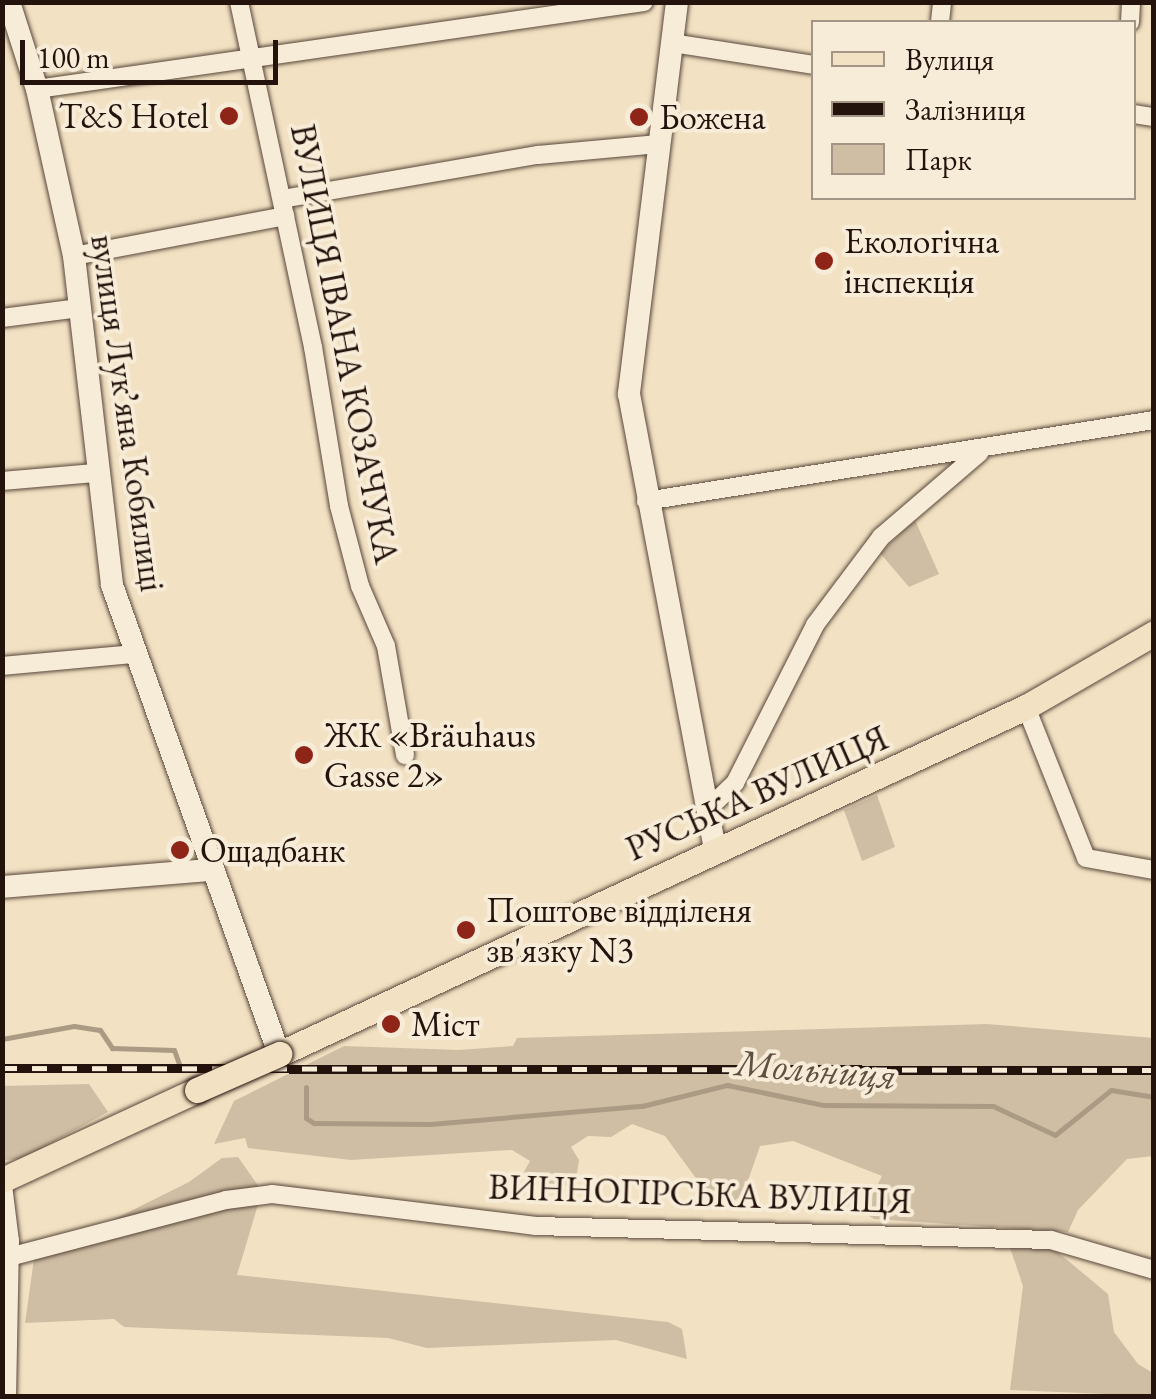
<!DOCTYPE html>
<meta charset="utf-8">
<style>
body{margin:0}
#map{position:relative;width:1156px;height:1399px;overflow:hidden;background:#f2e1c2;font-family:"EB Garamond",serif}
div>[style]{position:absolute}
.green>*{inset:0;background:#cfbea3}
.stream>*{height:5px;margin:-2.5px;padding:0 2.5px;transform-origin:2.5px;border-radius:2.5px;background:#ac9b84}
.roads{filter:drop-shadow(0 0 2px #58463a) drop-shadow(0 0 2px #58463a)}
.street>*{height:18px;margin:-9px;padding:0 9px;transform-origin:9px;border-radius:9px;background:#f7ecd7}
.secondary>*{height:22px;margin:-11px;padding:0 11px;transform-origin:11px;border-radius:11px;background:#f7ecd7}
.primary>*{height:25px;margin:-12.5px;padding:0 12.5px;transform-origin:12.5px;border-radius:12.5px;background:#f2e1c2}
.rail>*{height:9px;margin-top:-4.5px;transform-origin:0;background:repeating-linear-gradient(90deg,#f7ecd7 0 15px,#24120c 0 30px);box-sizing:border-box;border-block:2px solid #24120c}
.bridges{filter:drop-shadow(0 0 2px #24120c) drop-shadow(0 0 2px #24120c)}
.primary-bridge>*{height:25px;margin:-12.5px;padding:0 12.5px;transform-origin:12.5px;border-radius:12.5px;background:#f2e1c2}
.dots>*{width:28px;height:28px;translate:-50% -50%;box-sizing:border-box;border:5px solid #f7ecd7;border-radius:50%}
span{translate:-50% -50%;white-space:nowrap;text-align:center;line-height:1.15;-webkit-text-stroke:8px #f7ecd7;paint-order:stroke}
.poi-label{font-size:35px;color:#24120c}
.right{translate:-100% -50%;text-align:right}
.left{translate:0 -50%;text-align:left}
.street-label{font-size:35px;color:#24120c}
.water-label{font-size:38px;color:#615042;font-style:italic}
.frame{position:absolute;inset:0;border:5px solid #24120c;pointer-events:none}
.legend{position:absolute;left:811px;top:20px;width:325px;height:180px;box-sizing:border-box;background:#f7ecd7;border:2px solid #a39586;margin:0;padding:12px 18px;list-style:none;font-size:30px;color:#24120c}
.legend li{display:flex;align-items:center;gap:20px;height:50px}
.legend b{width:50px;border:2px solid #a39586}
.scale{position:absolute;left:20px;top:40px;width:258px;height:45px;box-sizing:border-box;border:5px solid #24120c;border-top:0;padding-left:12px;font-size:30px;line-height:35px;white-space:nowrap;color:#24120c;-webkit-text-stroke:8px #f7ecd7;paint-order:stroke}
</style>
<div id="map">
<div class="green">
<i style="clip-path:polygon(915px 520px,939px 574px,909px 587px,880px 553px)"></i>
<i style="clip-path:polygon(877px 795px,895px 847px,862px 861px,844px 810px)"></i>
<i style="clip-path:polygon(987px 1024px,1153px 1038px,1153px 1156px,1127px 1159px,1078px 1210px,1068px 1232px,874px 1219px,863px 1212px,882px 1176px,793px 1141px,760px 1146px,743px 1195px,729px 1204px,712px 1200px,665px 1136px,632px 1124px,611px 1137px,588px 1136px,571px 1147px,579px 1160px,577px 1173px,559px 1193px,531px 1183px,524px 1172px,530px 1161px,512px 1150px,351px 1160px,248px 1148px,245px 1138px,214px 1144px,234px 1101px,344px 1046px,459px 1050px,513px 1046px,517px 1038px)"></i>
<i style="clip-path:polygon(89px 1084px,108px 1112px,22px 1159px,3px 1160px,2px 1086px)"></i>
<i style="clip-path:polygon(238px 1157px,262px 1191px,237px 1275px,668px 1322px,682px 1329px,687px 1359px,616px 1340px,427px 1348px,388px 1338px,124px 1327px,114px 1319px,25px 1323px,34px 1259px,189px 1182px,222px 1158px)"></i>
<i style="clip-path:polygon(1009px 1245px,1054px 1249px,1108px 1294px,1114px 1332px,1138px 1364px,1153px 1373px,1153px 1396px,1010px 1390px,1023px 1286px)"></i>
</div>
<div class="stream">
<i style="left:2px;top:1039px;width:73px;rotate:-10.2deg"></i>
<i style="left:74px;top:1026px;width:26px;rotate:9deg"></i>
<i style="left:100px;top:1030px;width:22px;rotate:56deg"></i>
<i style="left:112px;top:1048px;width:62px;rotate:1.8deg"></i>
<i style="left:174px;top:1050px;width:15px;rotate:70deg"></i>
<i style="left:306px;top:1087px;width:31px;rotate:90deg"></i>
<i style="left:306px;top:1118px;width:9px;rotate:32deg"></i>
<i style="left:314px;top:1123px;width:116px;rotate:0.5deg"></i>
<i style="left:430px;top:1124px;width:213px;rotate:-4.9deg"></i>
<i style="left:642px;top:1106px;width:88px;rotate:-13.9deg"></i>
<i style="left:727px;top:1085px;width:99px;rotate:11.7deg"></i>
<i style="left:824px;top:1105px;width:169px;rotate:0.3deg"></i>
<i style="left:993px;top:1106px;width:68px;rotate:25.1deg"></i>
<i style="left:1055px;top:1135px;width:72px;rotate:-38.8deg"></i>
<i style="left:1111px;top:1090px;width:44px;rotate:9.2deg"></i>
</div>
<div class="roads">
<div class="street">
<i style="left:239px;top:2px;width:353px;rotate:77.9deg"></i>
<i style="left:313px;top:347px;width:161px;rotate:80.7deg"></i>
<i style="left:339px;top:506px;width:83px;rotate:75.3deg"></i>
<i style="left:360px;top:586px;width:65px;rotate:66.6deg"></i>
<i style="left:386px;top:646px;width:111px;rotate:80.1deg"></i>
<i style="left:940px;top:22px;width:20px;rotate:-84deg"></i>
<i style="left:1130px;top:22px;width:20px;rotate:-87deg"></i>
<i style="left:672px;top:43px;width:144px;rotate:8.8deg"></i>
<i style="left:37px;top:89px;width:613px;rotate:-8.16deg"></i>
<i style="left:1134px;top:114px;width:20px;rotate:9deg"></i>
<i style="left:282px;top:199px;width:260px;rotate:-9.8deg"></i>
<i style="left:538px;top:155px;width:121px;rotate:-5.2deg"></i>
<i style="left:74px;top:256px;width:215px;rotate:-10.7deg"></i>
<i style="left:2px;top:318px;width:78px;rotate:-7.4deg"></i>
<i style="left:2px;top:481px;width:93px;rotate:-4.9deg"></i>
<i style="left:646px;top:501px;width:514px;rotate:-9.06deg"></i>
<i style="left:2px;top:666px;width:133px;rotate:-5.2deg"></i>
<i style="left:1026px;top:707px;width:162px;rotate:68.3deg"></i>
<i style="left:1086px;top:858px;width:69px;rotate:10deg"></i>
<i style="left:709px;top:808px;width:36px;rotate:-44deg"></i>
<i style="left:735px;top:783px;width:177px;rotate:-63.1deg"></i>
<i style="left:815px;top:625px;width:110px;rotate:-53.1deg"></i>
<i style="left:881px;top:537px;width:130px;rotate:-40.6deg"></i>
<i style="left:2px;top:1177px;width:64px;rotate:82.9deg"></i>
<i style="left:10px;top:1241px;width:155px;rotate:91.1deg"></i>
<i style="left:9px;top:1257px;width:224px;rotate:-14.7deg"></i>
<i style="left:226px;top:1200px;width:46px;rotate:-7.4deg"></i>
<i style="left:272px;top:1194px;width:266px;rotate:6.9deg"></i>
<i style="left:536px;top:1226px;width:515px;rotate:1.56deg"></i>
<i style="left:1051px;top:1240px;width:107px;rotate:16.2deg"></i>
</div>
<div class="secondary">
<i style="left:9px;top:2px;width:91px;rotate:72.2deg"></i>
<i style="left:37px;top:89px;width:171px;rotate:77.5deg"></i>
<i style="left:74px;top:256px;width:331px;rotate:83.4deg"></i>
<i style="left:112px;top:585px;width:498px;rotate:70.4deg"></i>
<i style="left:677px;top:2px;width:395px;rotate:97deg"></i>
<i style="left:629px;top:394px;width:464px;rotate:79.3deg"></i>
<i style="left:2px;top:887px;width:209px;rotate:-4.7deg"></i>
</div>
<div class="primary">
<i style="left:279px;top:1054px;width:824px;rotate:-24.92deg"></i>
<i style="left:1026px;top:707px;width:148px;rotate:-30deg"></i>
<i style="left:2px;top:1180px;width:215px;rotate:-24.8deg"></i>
</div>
</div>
<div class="rail">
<i style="left:2px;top:1068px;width:1152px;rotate:0.1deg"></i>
</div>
<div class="bridges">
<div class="primary-bridge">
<i style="left:197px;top:1090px;width:90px;rotate:-23.7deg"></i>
</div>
</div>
<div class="dots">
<i style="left:229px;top:116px;background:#8f2418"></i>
<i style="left:639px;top:117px;background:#8f2418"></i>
<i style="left:824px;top:261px;background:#8f2418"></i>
<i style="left:304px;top:755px;background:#8f2418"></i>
<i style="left:180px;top:850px;background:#8f2418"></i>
<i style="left:466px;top:930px;background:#8f2418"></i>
<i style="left:391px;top:1024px;background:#8f2418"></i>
</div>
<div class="poi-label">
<span class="right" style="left:209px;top:116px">T&amp;S Hotel</span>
<span class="left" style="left:659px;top:117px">Божена</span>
<span class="left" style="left:844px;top:261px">Екологічна<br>інспекція</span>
<span class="left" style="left:324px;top:755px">ЖК «Bräuhaus<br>Gasse 2»</span>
<span class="left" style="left:200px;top:850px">Ощадбанк</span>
<span class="left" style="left:486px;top:930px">Поштове відділеня<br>зв'язку N3</span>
<span class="left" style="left:411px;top:1024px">Міст</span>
</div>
<div class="street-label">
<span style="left:345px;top:344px;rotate:79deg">ВУЛИЦЯ ІВАНА КОЗАЧУКА</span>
<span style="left:128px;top:413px;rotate:82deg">вулиця Лукʼяна Кобилиці</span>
<span style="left:757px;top:793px;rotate:-24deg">РУСЬКА ВУЛИЦЯ</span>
<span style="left:700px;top:1194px;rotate:2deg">ВИННОГІРСЬКА ВУЛИЦЯ</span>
</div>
<div class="water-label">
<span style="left:816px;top:1069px;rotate:5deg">Мольниця</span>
</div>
<div class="frame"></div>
<ul class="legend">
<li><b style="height:12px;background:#f2e1c2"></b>Вулиця</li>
<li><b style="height:12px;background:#24120c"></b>Залізниця</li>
<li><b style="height:28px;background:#cfbea3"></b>Парк</li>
</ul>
<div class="scale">100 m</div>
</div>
